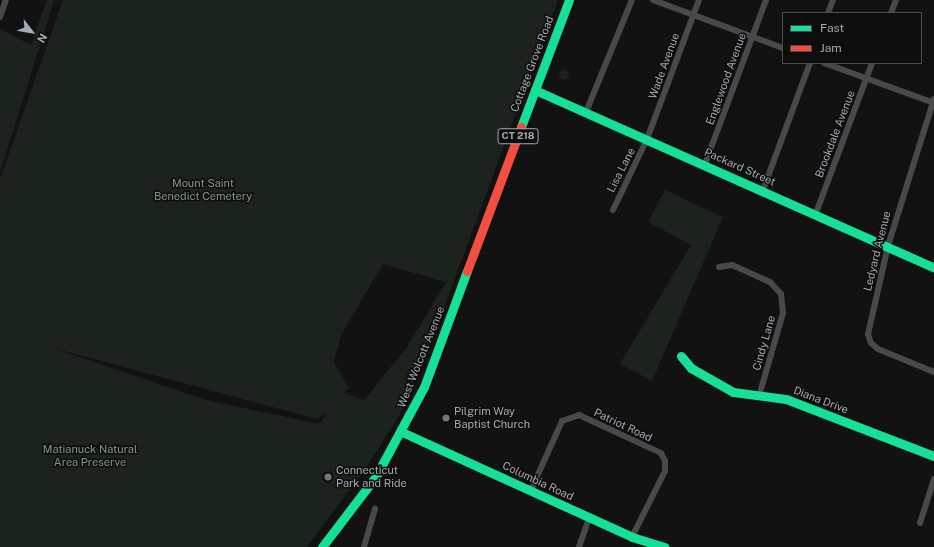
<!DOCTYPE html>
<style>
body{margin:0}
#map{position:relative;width:934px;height:547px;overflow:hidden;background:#121213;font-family:"Public Sans",sans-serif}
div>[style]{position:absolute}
.green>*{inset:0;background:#1c221d}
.round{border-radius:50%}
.street>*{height:6px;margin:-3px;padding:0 3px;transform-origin:3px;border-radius:3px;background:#47494b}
.fast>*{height:9px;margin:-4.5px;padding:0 4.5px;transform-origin:4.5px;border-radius:4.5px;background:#16e098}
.jam>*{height:9px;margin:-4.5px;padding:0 4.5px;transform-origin:4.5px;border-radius:4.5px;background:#f24e42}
.dots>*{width:11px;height:11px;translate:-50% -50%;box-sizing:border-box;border:2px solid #0d0d0e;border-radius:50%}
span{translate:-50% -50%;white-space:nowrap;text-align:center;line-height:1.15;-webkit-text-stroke:3px #0d0d0e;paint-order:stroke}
.shield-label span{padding:1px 3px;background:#0d0d0e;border:1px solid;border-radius:3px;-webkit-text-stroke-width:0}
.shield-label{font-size:10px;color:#a5abb2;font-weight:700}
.street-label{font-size:11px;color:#a5abb2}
.park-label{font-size:11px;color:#809b7e}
.poi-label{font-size:11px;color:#a5abb2}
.left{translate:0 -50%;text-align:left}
.legend{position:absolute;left:782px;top:12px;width:140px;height:52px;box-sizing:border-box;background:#0d0d0e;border:1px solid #4a4c50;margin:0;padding:5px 7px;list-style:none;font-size:12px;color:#a5abb2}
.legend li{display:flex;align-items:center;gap:8px;height:20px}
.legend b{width:20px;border:1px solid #4a4c50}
.north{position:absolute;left:12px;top:12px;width:40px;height:40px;-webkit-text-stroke:3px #0d0d0e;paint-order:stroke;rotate:121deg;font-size:11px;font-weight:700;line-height:16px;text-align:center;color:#a5abb2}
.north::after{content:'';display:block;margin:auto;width:14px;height:18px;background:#a5abb2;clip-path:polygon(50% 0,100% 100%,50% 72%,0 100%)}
</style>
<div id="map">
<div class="green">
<i style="clip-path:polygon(47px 0,54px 0,0 173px,0 29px,31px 45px)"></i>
<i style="clip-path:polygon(evenodd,63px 0,558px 0,430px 346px,400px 414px,366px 468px,307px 547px,0 547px,0 179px,63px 0,383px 264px,446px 282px,407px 347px,364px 400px,344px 393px,349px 388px,334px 362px,341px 335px,383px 264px,63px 0,53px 348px,317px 419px,326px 412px,322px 422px,315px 423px,206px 400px,53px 348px)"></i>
<i class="round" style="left:559px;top:70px;width:10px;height:10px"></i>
<i style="clip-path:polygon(665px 190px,723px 217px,652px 381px,620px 364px,691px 245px,648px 222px)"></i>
</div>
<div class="street">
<i style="left:653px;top:0;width:139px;rotate:20.3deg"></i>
<i style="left:828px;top:13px;width:14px;rotate:-69deg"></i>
<i style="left:891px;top:13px;width:14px;rotate:-69deg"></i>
<i style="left:0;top:17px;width:18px;rotate:-71deg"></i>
<i style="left:824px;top:63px;width:117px;rotate:20deg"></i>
<i style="left:934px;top:99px;width:154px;rotate:107.4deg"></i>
<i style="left:888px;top:246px;width:90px;rotate:102.8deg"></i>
<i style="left:868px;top:334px;width:9px;rotate:72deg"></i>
<i style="left:871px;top:343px;width:9px;rotate:41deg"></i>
<i style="left:878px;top:349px;width:61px;rotate:22.3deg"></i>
<i style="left:586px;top:112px;width:121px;rotate:-67.7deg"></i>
<i style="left:705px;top:164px;width:175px;rotate:-69.6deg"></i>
<i style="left:763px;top:190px;width:135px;rotate:-69.7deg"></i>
<i style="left:613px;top:210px;width:79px;rotate:-64.4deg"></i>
<i style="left:647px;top:139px;width:148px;rotate:-69.5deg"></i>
<i style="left:816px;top:213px;width:160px;rotate:-69.5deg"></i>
<i style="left:719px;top:267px;width:13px;rotate:-9deg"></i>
<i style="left:732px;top:265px;width:42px;rotate:24.1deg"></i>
<i style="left:770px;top:282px;width:16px;rotate:47deg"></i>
<i style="left:781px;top:294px;width:19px;rotate:84deg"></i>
<i style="left:783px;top:313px;width:86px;rotate:106.1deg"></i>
<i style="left:531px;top:490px;width:76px;rotate:-65.8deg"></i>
<i style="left:562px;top:421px;width:18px;rotate:-19deg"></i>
<i style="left:579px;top:415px;width:90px;rotate:24.9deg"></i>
<i style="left:661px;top:453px;width:9px;rotate:63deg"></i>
<i style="left:665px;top:461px;width:10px;rotate:90deg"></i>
<i style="left:665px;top:471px;width:74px;rotate:116.6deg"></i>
<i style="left:920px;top:523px;width:46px;rotate:-72.3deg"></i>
<i style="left:364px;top:547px;width:40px;rotate:-74deg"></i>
<i style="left:579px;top:547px;width:31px;rotate:-71deg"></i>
</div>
<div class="fast">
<i style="left:535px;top:90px;width:437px;rotate:24deg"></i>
<i style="left:521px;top:127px;width:136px;rotate:-69.3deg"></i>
<i style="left:681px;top:356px;width:16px;rotate:50deg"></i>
<i style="left:691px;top:368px;width:48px;rotate:29.7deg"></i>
<i style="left:733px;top:392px;width:53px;rotate:7.5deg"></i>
<i style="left:786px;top:399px;width:159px;rotate:21.1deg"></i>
<i style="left:402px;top:432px;width:253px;rotate:24.5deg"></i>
<i style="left:632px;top:537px;width:34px;rotate:17deg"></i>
<i style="left:322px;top:547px;width:89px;rotate:-52.7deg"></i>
<i style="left:376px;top:476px;width:101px;rotate:-61.7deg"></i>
<i style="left:424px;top:387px;width:124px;rotate:-69.7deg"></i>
</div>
<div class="jam">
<i style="left:467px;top:271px;width:154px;rotate:-69.4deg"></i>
</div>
<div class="dots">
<i style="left:446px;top:418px;background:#72757a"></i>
<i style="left:328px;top:477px;background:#72757a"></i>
</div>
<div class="shield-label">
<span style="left:518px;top:136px">CT 218</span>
</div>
<div class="street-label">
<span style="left:532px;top:64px;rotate:-69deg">Cottage Grove Road</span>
<span style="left:664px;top:66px;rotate:-70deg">Wade Avenue</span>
<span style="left:726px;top:79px;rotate:-70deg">Englewood Avenue</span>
<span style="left:835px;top:134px;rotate:-69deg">Brookdale Avenue</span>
<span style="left:740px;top:167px;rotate:24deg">Packard Street</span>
<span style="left:621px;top:170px;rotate:-63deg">Lisa Lane</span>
<span style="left:877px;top:251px;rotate:-76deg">Ledyard Avenue</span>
<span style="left:764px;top:343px;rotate:-74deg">Cindy Lane</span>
<span style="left:421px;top:357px;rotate:-68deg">West Wolcott Avenue</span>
<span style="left:821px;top:400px;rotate:21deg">Diana Drive</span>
<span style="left:623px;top:425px;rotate:25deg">Patriot Road</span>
<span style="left:538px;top:481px;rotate:25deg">Columbia Road</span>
</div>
<div class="park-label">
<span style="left:203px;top:190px">Mount Saint<br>Benedict Cemetery</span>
<span style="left:90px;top:456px">Matianuck Natural<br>Area Preserve</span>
</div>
<div class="poi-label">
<span class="left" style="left:454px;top:418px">Pilgrim Way<br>Baptist Church</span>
<span class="left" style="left:336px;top:477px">Connecticut<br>Park and Ride</span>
</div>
<ul class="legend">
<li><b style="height:5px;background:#16e098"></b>Fast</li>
<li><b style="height:5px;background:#f24e42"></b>Jam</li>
</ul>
<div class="north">N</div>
</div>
